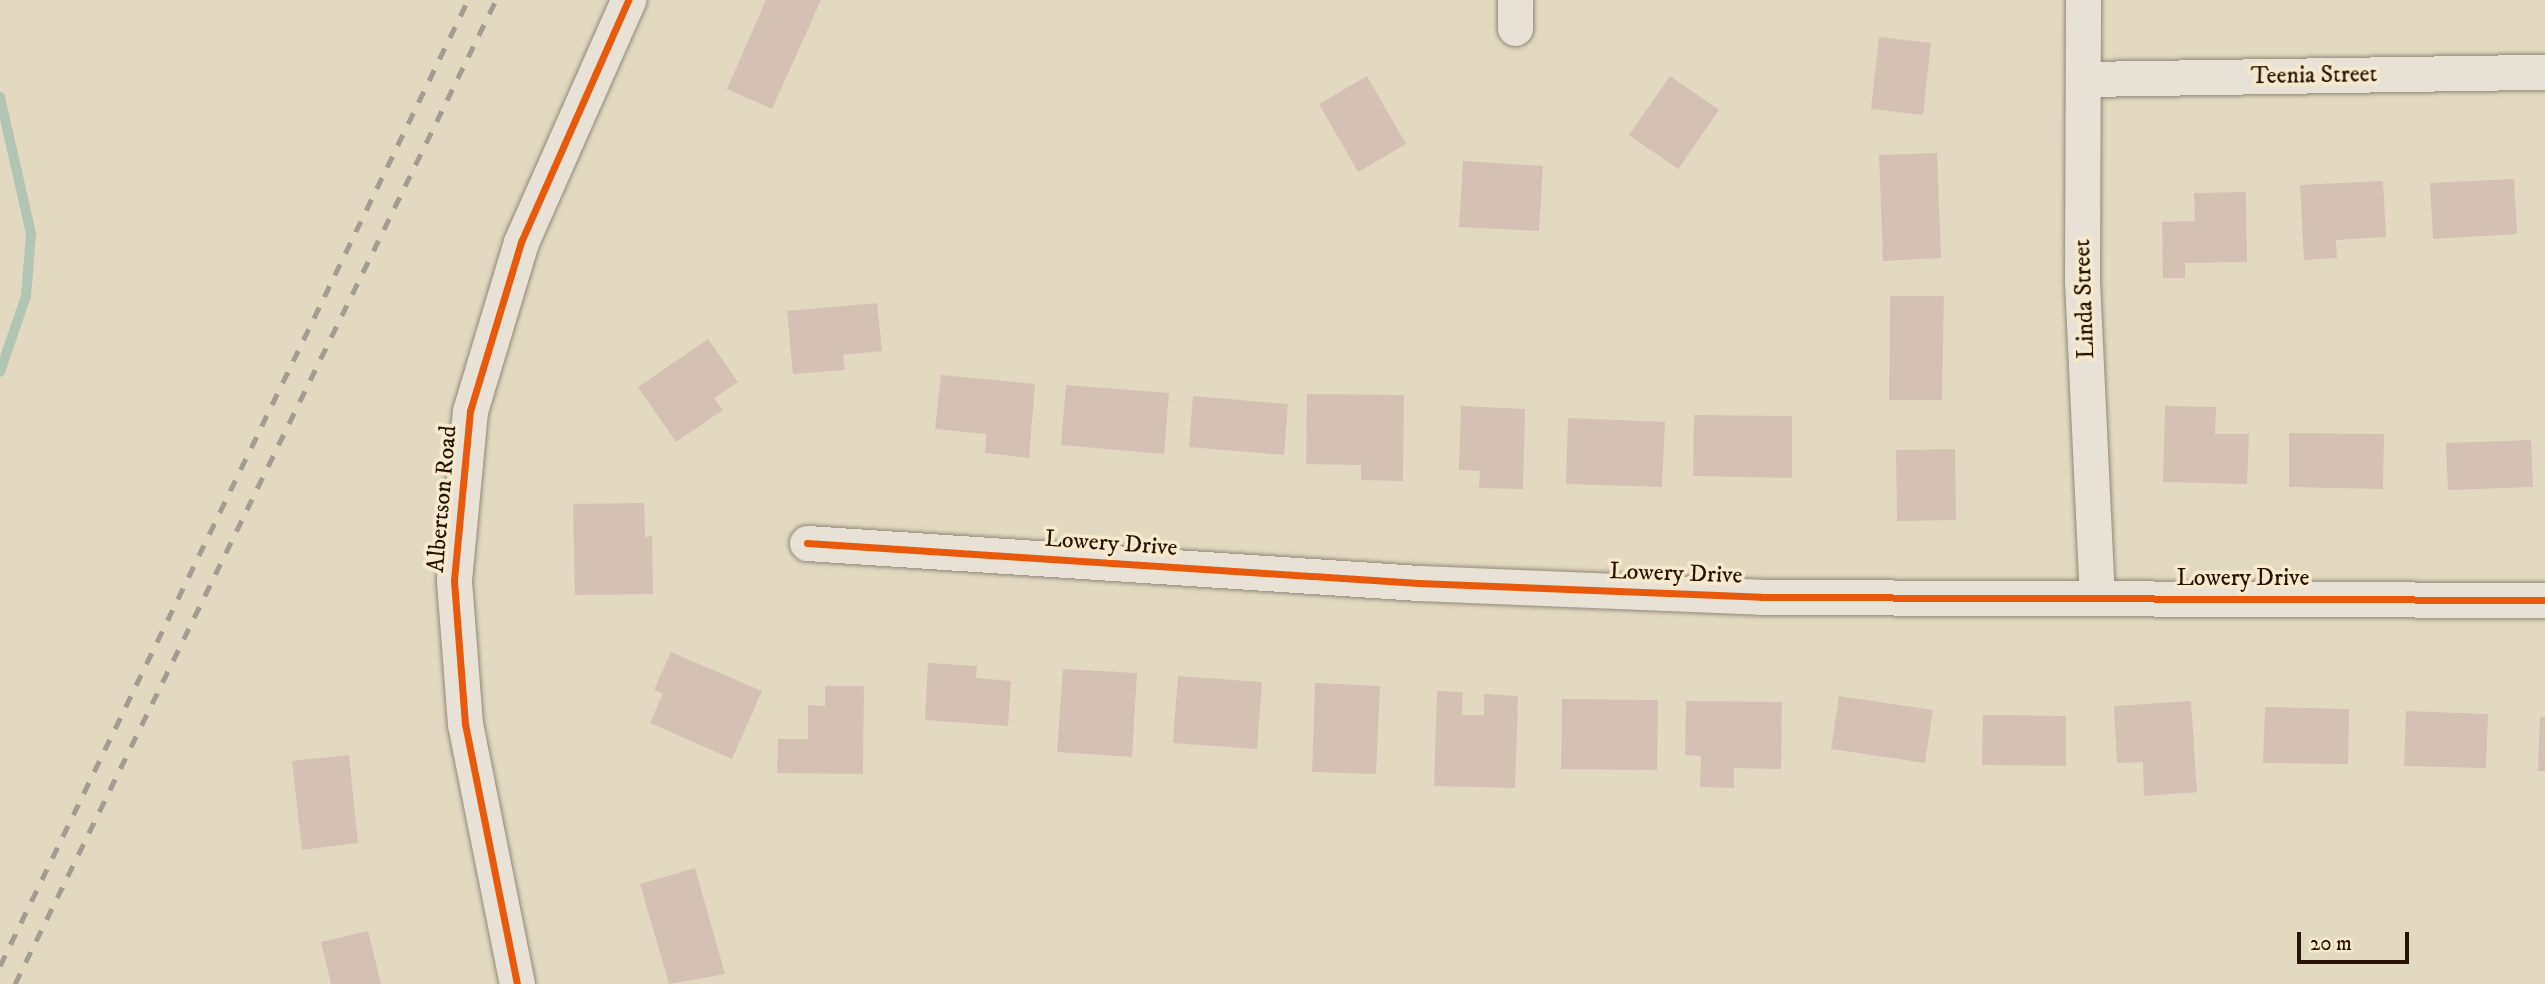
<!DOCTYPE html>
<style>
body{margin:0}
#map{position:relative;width:2545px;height:984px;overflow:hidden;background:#e3d9c0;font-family:"IM FELL DW Pica",serif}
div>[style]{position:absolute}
.stream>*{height:10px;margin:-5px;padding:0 5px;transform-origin:5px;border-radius:5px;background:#b1c5b3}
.building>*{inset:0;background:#d4c1b3}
.roads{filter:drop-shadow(0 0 2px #908878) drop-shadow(0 0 2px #908878)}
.minor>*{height:35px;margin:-17.5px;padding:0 17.5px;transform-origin:17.5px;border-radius:17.5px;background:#e8e2d6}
.rail>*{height:5px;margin-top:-2.5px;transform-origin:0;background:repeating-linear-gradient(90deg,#a29c91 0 12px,transparent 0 24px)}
.cycleway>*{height:7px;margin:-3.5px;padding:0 3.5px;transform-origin:3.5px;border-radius:3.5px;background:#e8590c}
span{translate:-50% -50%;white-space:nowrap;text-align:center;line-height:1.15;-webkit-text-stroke:7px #f7eacc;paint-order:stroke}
.street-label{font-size:24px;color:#271204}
.scale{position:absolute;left:2297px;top:932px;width:112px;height:32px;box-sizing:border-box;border:4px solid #271204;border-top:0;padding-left:9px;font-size:21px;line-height:24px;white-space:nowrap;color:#271204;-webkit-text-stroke:5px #f7eacc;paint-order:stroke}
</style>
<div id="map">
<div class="stream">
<i style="left:0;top:97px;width:140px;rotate:77.2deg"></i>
<i style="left:31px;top:234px;width:62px;rotate:94.6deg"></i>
<i style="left:26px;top:296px;width:80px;rotate:108.9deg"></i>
</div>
<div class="building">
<i style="clip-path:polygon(766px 0,821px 0,772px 109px,727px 89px)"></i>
<i style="clip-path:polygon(1879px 37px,1931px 43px,1923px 115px,1871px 109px)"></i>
<i style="clip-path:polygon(1367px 76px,1406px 144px,1358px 172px,1319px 104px)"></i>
<i style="clip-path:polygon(1670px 76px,1719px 110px,1678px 169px,1629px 135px)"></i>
<i style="clip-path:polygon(1937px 153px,1941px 258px,1883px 261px,1879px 155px)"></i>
<i style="clip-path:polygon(1463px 161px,1543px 166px,1539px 231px,1459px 227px)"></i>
<i style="clip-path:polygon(2514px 179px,2517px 234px,2433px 239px,2430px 183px)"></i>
<i style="clip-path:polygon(2383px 181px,2386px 237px,2336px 240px,2337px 258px,2304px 260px,2300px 185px)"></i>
<i style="clip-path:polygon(2246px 192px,2247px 262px,2185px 263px,2185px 278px,2163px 278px,2162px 222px,2195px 221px,2194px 193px)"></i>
<i style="clip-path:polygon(1890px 296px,1944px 296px,1942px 400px,1889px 400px)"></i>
<i style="clip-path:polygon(877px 303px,882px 351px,843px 355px,845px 370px,793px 374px,787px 311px)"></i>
<i style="clip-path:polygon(708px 339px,738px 382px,714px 398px,723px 410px,676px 442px,638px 387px)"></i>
<i style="clip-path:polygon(941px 375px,1035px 384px,1029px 458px,985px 453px,986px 434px,935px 429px)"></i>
<i style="clip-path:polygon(1066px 385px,1169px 393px,1164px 454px,1061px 445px)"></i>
<i style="clip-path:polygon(1307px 394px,1404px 395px,1403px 481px,1361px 480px,1361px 465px,1306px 464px)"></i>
<i style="clip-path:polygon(1193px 396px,1288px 404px,1284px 455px,1189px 447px)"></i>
<i style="clip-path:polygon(1461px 406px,1525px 409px,1523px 489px,1479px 488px,1480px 471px,1459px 470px)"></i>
<i style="clip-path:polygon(2165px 406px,2216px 407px,2215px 434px,2249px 434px,2247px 484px,2163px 482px)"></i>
<i style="clip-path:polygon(1694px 415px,1792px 416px,1792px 478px,1693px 476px)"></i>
<i style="clip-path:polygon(1568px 418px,1665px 422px,1662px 487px,1566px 484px)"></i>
<i style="clip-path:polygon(2289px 433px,2384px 434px,2383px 489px,2289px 487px)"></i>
<i style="clip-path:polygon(2531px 440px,2533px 487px,2448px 490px,2446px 443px)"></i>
<i style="clip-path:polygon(1955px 449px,1956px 520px,1897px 521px,1896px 450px)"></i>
<i style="clip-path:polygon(644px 503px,645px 537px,652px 536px,653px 594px,575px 595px,573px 504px)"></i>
<i style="clip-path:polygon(671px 652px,762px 691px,732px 759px,650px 723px,663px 694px,654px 690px)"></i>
<i style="clip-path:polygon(928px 663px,977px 666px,976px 678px,1011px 681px,1008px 726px,925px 720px)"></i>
<i style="clip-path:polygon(1063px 669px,1137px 673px,1132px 757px,1057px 752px)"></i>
<i style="clip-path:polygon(1178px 676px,1262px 682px,1257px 749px,1173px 743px)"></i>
<i style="clip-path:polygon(1315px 683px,1380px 686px,1376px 774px,1312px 772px)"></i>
<i style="clip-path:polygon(825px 686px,864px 686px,863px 774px,777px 773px,778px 739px,808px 739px,808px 705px,825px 706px)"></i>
<i style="clip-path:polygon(1437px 691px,1463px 692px,1462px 715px,1484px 715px,1484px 694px,1518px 696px,1515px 788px,1434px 786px)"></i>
<i style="clip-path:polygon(1839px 696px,1933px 710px,1925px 763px,1831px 749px)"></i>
<i style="clip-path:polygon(1562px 699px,1658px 700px,1657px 770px,1561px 769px)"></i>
<i style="clip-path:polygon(1686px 701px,1782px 702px,1781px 769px,1734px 768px,1734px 788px,1700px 787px,1701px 756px,1685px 755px)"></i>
<i style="clip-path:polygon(2191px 701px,2197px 792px,2144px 796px,2143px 762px,2117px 763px,2114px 706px)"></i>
<i style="clip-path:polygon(2265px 707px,2349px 709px,2348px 764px,2263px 763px)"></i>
<i style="clip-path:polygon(2406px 711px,2488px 714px,2486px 768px,2404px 766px)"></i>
<i style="clip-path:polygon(1983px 715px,2066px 716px,2066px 766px,1982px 765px)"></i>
<i style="clip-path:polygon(2540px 717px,2545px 717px,2545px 771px,2538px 771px)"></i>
<i style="clip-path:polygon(349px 755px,358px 843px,302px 850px,292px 761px)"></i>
<i style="clip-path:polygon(695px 868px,725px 974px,669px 984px,640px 884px)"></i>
<i style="clip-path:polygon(368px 931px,381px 984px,331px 984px,321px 942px)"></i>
</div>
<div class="roads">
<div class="minor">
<i style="left:1515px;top:0;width:28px;rotate:90deg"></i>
<i style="left:2083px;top:0;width:281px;rotate:90.2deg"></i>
<i style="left:2082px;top:281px;width:317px;rotate:87.3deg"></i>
<i style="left:2084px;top:79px;width:461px;rotate:-0.9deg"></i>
<i style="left:807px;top:543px;width:613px;rotate:3.74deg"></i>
<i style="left:1419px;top:583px;width:342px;rotate:2.3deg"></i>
<i style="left:1761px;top:597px;width:784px;rotate:0.22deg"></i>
<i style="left:517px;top:984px;width:265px;rotate:-101.3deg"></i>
<i style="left:465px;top:724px;width:144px;rotate:-94.4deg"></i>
<i style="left:454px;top:580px;width:170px;rotate:-84.6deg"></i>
<i style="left:470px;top:411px;width:177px;rotate:-73.2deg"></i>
<i style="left:521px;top:242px;width:265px;rotate:-66.1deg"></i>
</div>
</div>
<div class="rail">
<i style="left:0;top:966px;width:1073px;rotate:-64.15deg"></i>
<i style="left:15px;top:984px;width:1095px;rotate:-63.95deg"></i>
</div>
<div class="cycleway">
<i style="left:807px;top:543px;width:613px;rotate:3.74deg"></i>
<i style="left:1419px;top:583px;width:342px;rotate:2.3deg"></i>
<i style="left:1761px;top:597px;width:784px;rotate:0.22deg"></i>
<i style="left:517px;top:984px;width:265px;rotate:-101.3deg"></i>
<i style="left:465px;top:724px;width:144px;rotate:-94.4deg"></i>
<i style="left:454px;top:580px;width:170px;rotate:-84.6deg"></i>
<i style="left:470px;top:411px;width:177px;rotate:-73.2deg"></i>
<i style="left:521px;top:242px;width:265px;rotate:-66.1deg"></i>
</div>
<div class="street-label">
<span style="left:2314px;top:76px;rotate:-1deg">Teenia Street</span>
<span style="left:2085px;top:299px;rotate:-92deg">Linda Street</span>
<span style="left:443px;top:499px;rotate:-85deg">Albertson Road</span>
<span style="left:1111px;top:544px;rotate:4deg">Lowery Drive</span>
<span style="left:1676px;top:574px;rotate:2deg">Lowery Drive</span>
<span style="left:2243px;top:579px">Lowery Drive</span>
</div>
<div class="scale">20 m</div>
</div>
